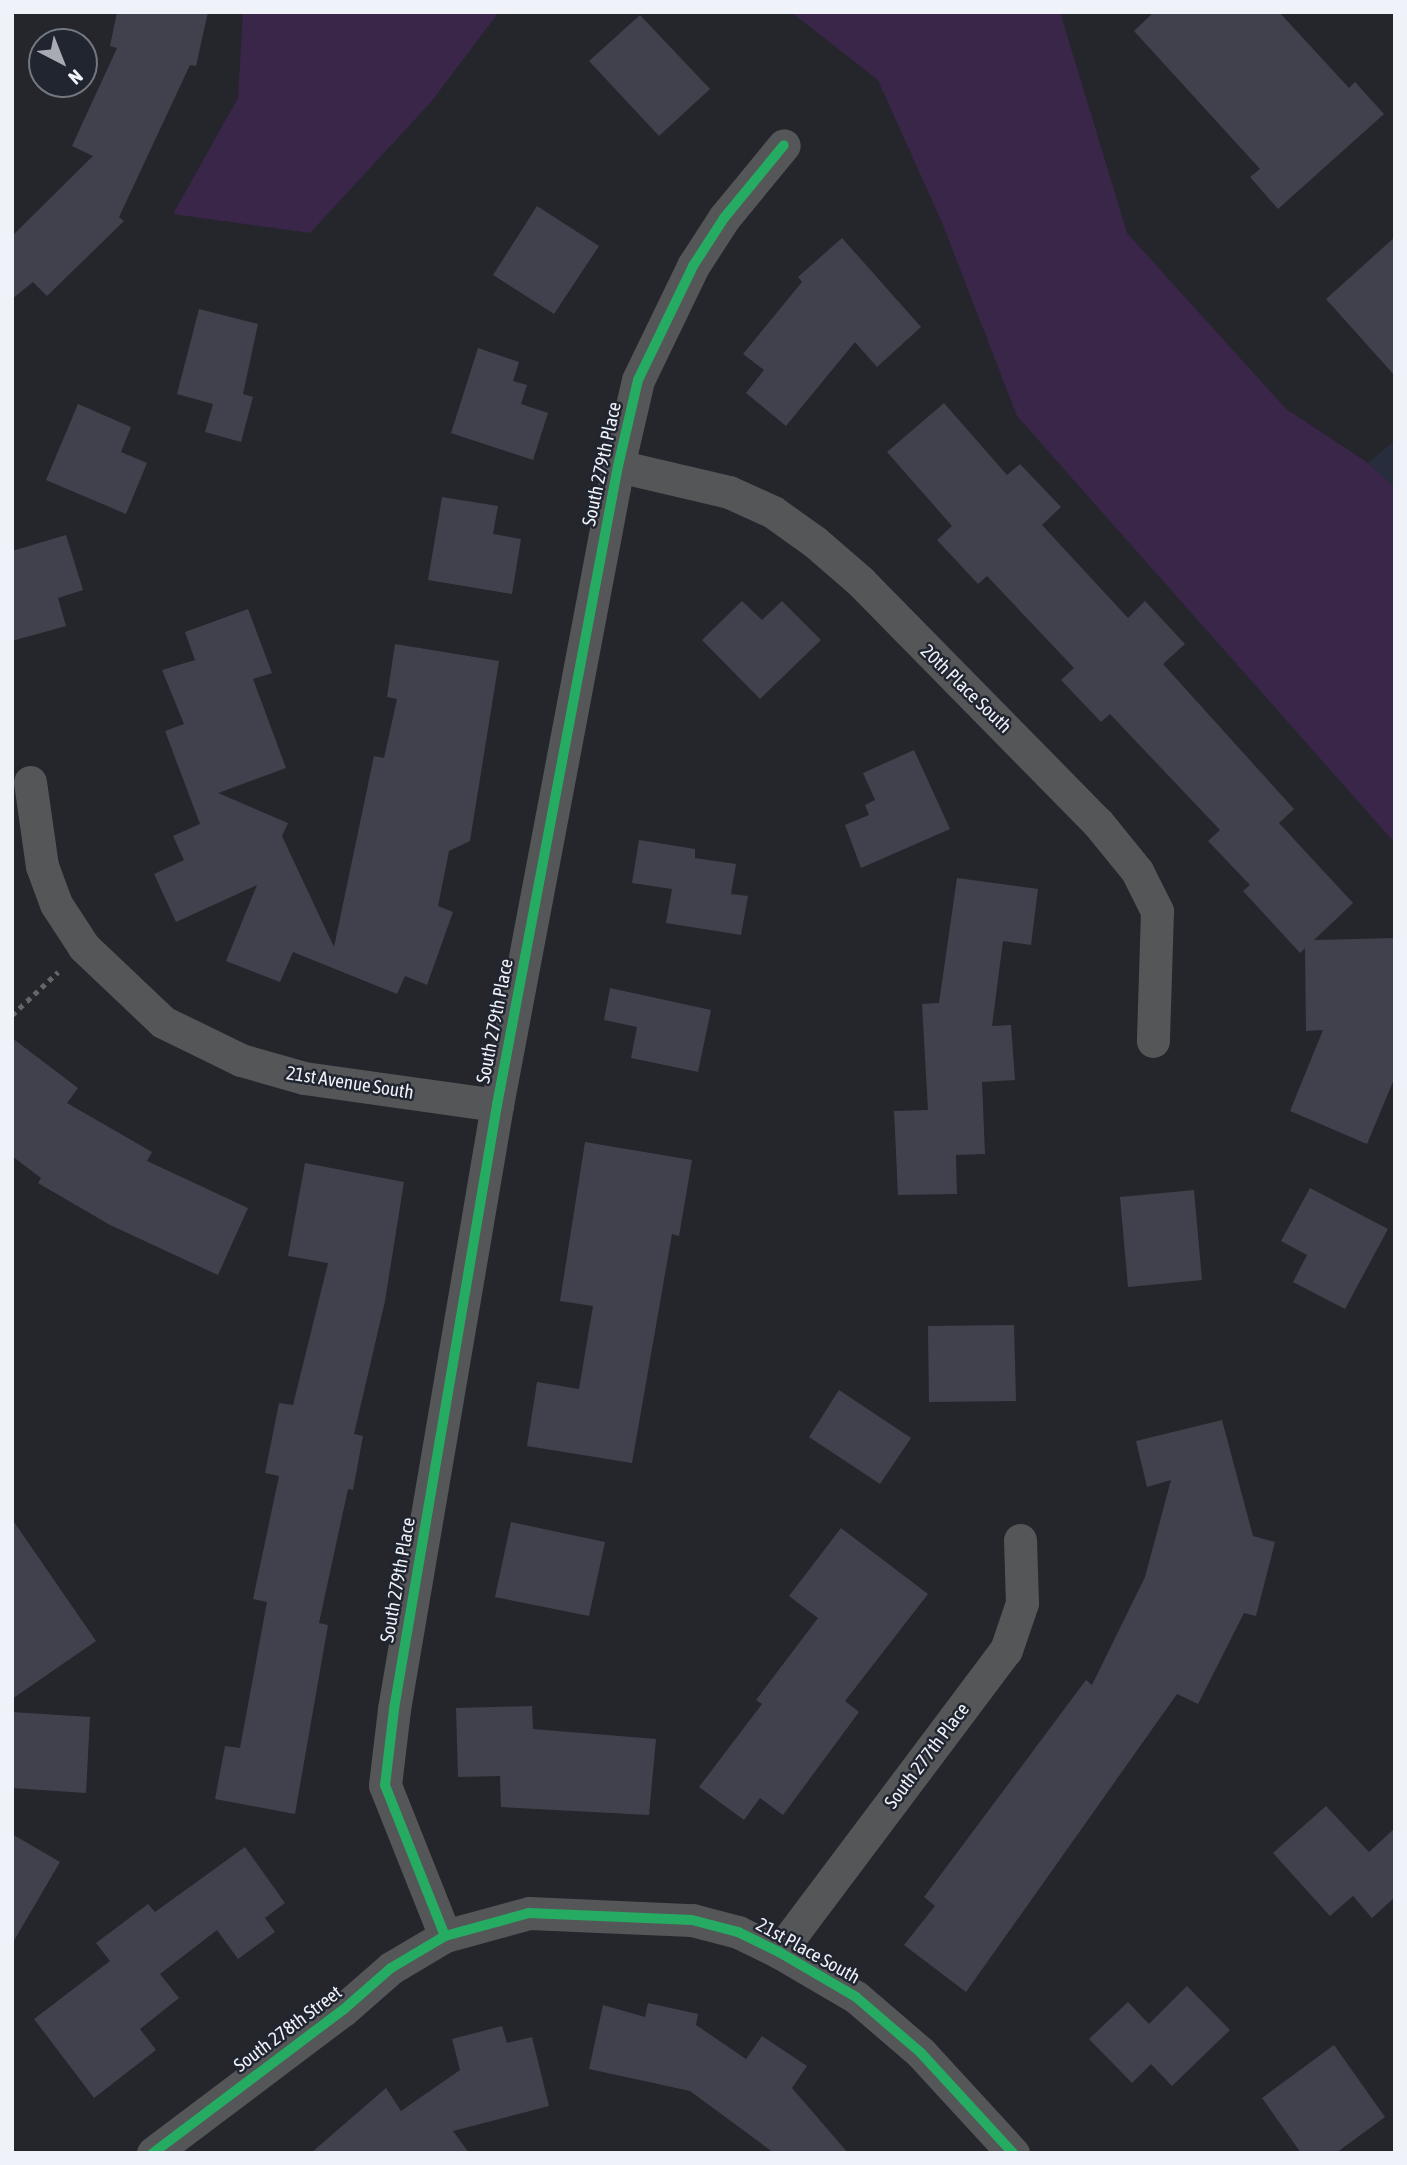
<!DOCTYPE html>
<style>
body{margin:0}
#map{position:relative;width:1407px;height:2165px;overflow:hidden;background:#24262c;font-family:"Asap Condensed",sans-serif}
div>[style]{position:absolute}
.built>*{inset:0;background:#272d3c}
.green>*{inset:0;background:#3a2649}
.building>*{inset:0;background:#40414c}
.path>*{height:4.5px;margin-top:-2.25px;transform-origin:0;background:repeating-linear-gradient(90deg,#646568 0 5px,transparent 0 10px)}
.minor>*{height:33px;margin:-16.5px;padding:0 16.5px;transform-origin:16.5px;border-radius:16.5px;background:#545658}
.cycleway>*{height:10px;margin:-5px;padding:0 5px;transform-origin:5px;border-radius:5px;background:#26ab63}
span{translate:-50% -50%;white-space:nowrap;text-align:center;line-height:1.15;-webkit-text-stroke:5px #20252f;paint-order:stroke}
.street-label{font-size:19px;color:#eff2f9}
.frame{position:absolute;inset:0;border:14px solid #eff2f9;pointer-events:none}
.north{position:absolute;left:28px;top:28px;width:70px;height:70px;box-sizing:border-box;background:#20252f;border:2px solid #737780;border-radius:50%;rotate:138deg;font-size:19px;font-weight:700;line-height:28px;text-align:center;color:#eff2f9}
.north::after{content:'';display:block;margin:auto;width:24px;height:32px;background:#a8abb1;clip-path:polygon(50% 0,100% 100%,50% 72%,0 100%)}
</style>
<div id="map">
<div class="built">
<i style="clip-path:polygon(1395px 440px,1395px 488px,1368px 463px)"></i>
</div>
<div class="green">
<i style="clip-path:polygon(243px 12px,499px 12px,431px 102px,310px 233px,173px 214px,238px 98px)"></i>
<i style="clip-path:polygon(791px 12px,1060px 12px,1127px 233px,1286px 409px,1368px 463px,1395px 488px,1395px 843px,1017px 416px,943px 225px,878px 80px)"></i>
</div>
<div class="building">
<i style="clip-path:polygon(117px 12px,208px 12px,196px 66px,190px 65px,119px 217px,124px 221px,47px 296px,33px 282px,12px 299px,12px 236px,93px 156px,72px 146px,117px 48px,110px 46px)"></i>
<i style="clip-path:polygon(1154px 12px,1279px 12px,1349px 88px,1355px 82px,1384px 114px,1278px 209px,1250px 177px,1260px 169px,1134px 31px)"></i>
<i style="clip-path:polygon(640px 15px,710px 89px,659px 136px,589px 61px)"></i>
<i style="clip-path:polygon(537px 206px,599px 246px,554px 314px,493px 275px)"></i>
<i style="clip-path:polygon(1395px 237px,1395px 376px,1326px 299px)"></i>
<i style="clip-path:polygon(842px 238px,921px 327px,877px 367px,855px 342px,786px 426px,746px 393px,764px 370px,743px 354px,802px 282px,798px 277px)"></i>
<i style="clip-path:polygon(199px 309px,258px 324px,243px 394px,253px 397px,241px 442px,205px 432px,213px 404px,177px 394px)"></i>
<i style="clip-path:polygon(478px 348px,519px 362px,513px 381px,527px 385px,521px 404px,548px 413px,533px 460px,451px 433px)"></i>
<i style="clip-path:polygon(944px 403px,1007px 475px,1020px 464px,1061px 507px,1042px 525px,1128px 618px,1145px 601px,1185px 644px,1163px 664px,1294px 809px,1279px 823px,1353px 903px,1314px 940px,1395px 938px,1395px 1077px,1367px 1144px,1290px 1111px,1323px 1030px,1306px 1031px,1305px 948px,1300px 953px,1243px 891px,1250px 885px,1208px 841px,1220px 830px,1110px 714px,1101px 722px,1061px 680px,1074px 668px,987px 576px,978px 584px,937px 540px,952px 526px,887px 452px)"></i>
<i style="clip-path:polygon(78px 404px,131px 427px,121px 452px,147px 463px,126px 514px,46px 480px)"></i>
<i style="clip-path:polygon(442px 497px,498px 506px,493px 534px,521px 539px,512px 594px,428px 580px)"></i>
<i style="clip-path:polygon(66px 535px,83px 590px,58px 598px,66px 626px,12px 641px,12px 551px)"></i>
<i style="clip-path:polygon(742px 601px,762px 620px,782px 601px,821px 640px,760px 699px,702px 640px)"></i>
<i style="clip-path:polygon(248px 609px,272px 673px,253px 679px,286px 768px,218px 793px,288px 823px,282px 836px,334px 947px,374px 756px,384px 758px,397px 699px,387px 697px,395px 644px,499px 661px,470px 841px,449px 851px,438px 906px,453px 912px,427px 985px,405px 976px,397px 994px,293px 952px,280px 982px,226px 961px,257px 885px,176px 922px,154px 874px,184px 860px,173px 836px,200px 824px,165px 731px,184px 724px,162px 670px,195px 660px,185px 632px)"></i>
<i style="clip-path:polygon(914px 750px,950px 829px,861px 868px,845px 825px,869px 815px,865px 805px,875px 800px,863px 773px)"></i>
<i style="clip-path:polygon(639px 840px,695px 849px,695px 858px,736px 864px,731px 894px,748px 896px,741px 935px,666px 923px,672px 889px,632px 883px)"></i>
<i style="clip-path:polygon(957px 878px,1038px 889px,1031px 945px,1003px 941px,992px 1026px,1011px 1025px,1015px 1080px,982px 1082px,985px 1154px,956px 1155px,957px 1194px,898px 1195px,894px 1111px,928px 1110px,922px 1004px,939px 1003px)"></i>
<i style="clip-path:polygon(610px 988px,711px 1010px,698px 1072px,631px 1058px,637px 1027px,604px 1020px)"></i>
<i style="clip-path:polygon(12px 1038px,78px 1088px,67px 1103px,152px 1152px,147px 1161px,248px 1208px,218px 1275px,110px 1225px,38px 1183px,41px 1178px,12px 1156px)"></i>
<i style="clip-path:polygon(585px 1142px,692px 1160px,679px 1236px,672px 1234px,632px 1463px,527px 1446px,537px 1382px,579px 1389px,593px 1306px,560px 1301px)"></i>
<i style="clip-path:polygon(305px 1163px,404px 1182px,385px 1301px,354px 1434px,363px 1436px,353px 1490px,348px 1489px,319px 1623px,328px 1625px,295px 1814px,215px 1799px,225px 1746px,240px 1748px,267px 1602px,253px 1599px,279px 1476px,265px 1473px,279px 1403px,293px 1405px,328px 1263px,288px 1256px)"></i>
<i style="clip-path:polygon(1310px 1188px,1388px 1229px,1345px 1309px,1293px 1282px,1307px 1255px,1281px 1241px)"></i>
<i style="clip-path:polygon(1194px 1190px,1202px 1280px,1128px 1287px,1120px 1197px)"></i>
<i style="clip-path:polygon(1014px 1325px,1016px 1401px,929px 1402px,928px 1326px)"></i>
<i style="clip-path:polygon(839px 1390px,911px 1438px,880px 1484px,809px 1437px)"></i>
<i style="clip-path:polygon(1222px 1420px,1253px 1536px,1275px 1542px,1256px 1616px,1244px 1613px,1198px 1704px,1177px 1694px,966px 1992px,904px 1945px,935px 1906px,924px 1897px,1086px 1680px,1092px 1685px,1145px 1577px,1171px 1480px,1147px 1487px,1136px 1441px)"></i>
<i style="clip-path:polygon(12px 1519px,96px 1641px,12px 1699px)"></i>
<i style="clip-path:polygon(511px 1522px,605px 1542px,589px 1616px,495px 1597px)"></i>
<i style="clip-path:polygon(841px 1528px,928px 1594px,845px 1701px,859px 1712px,783px 1815px,760px 1798px,744px 1820px,699px 1787px,762px 1704px,756px 1700px,818px 1618px,789px 1596px)"></i>
<i style="clip-path:polygon(532px 1706px,533px 1729px,656px 1739px,649px 1815px,501px 1807px,500px 1776px,458px 1777px,456px 1708px)"></i>
<i style="clip-path:polygon(12px 1712px,90px 1717px,86px 1793px,12px 1788px)"></i>
<i style="clip-path:polygon(1326px 1806px,1369px 1852px,1395px 1828px,1395px 1897px,1372px 1918px,1353px 1896px,1330px 1916px,1273px 1853px)"></i>
<i style="clip-path:polygon(12px 1834px,60px 1862px,12px 1944px)"></i>
<i style="clip-path:polygon(245px 1847px,285px 1903px,265px 1918px,275px 1932px,238px 1959px,217px 1930px,160px 1974px,179px 1998px,140px 2029px,156px 2050px,94px 2098px,34px 2019px,110px 1961px,96px 1943px,148px 1904px,155px 1912px)"></i>
<i style="clip-path:polygon(1187px 1986px,1230px 2030px,1172px 2086px,1151px 2064px,1132px 2083px,1089px 2039px,1128px 2002px,1149px 2024px)"></i>
<i style="clip-path:polygon(648px 2003px,698px 2014px,696px 2025px,746px 2059px,762px 2036px,807px 2066px,792px 2088px,848px 2153px,774px 2153px,690px 2091px,589px 2069px,603px 2005px,645px 2017px)"></i>
<i style="clip-path:polygon(502px 2026px,507px 2043px,532px 2037px,549px 2106px,453px 2131px,469px 2153px,311px 2153px,386px 2088px,401px 2111px,460px 2070px,452px 2039px)"></i>
<i style="clip-path:polygon(1334px 2045px,1385px 2117px,1336px 2153px,1301px 2153px,1262px 2098px)"></i>
</div>
<div class="path">
<i style="left:12px;top:1015px;width:63px;rotate:-43.1deg"></i>
</div>
<div class="minor">
<i style="left:618px;top:466px;width:114px;rotate:13.2deg"></i>
<i style="left:729px;top:492px;width:48px;rotate:24.4deg"></i>
<i style="left:773px;top:512px;width:52px;rotate:35.5deg"></i>
<i style="left:815px;top:542px;width:60px;rotate:40.9deg"></i>
<i style="left:860px;top:581px;width:339px;rotate:45.5deg"></i>
<i style="left:1098px;top:823px;width:62px;rotate:50.9deg"></i>
<i style="left:1137px;top:871px;width:45px;rotate:63.4deg"></i>
<i style="left:1157px;top:911px;width:130px;rotate:91.8deg"></i>
<i style="left:30px;top:782px;width:85px;rotate:81.9deg"></i>
<i style="left:42px;top:866px;width:40px;rotate:69.8deg"></i>
<i style="left:56px;top:904px;width:51px;rotate:56.9deg"></i>
<i style="left:84px;top:947px;width:109px;rotate:43.5deg"></i>
<i style="left:163px;top:1022px;width:87px;rotate:26deg"></i>
<i style="left:241px;top:1060px;width:66px;rotate:15.9deg"></i>
<i style="left:304px;top:1078px;width:195px;rotate:8deg"></i>
<i style="left:445px;top:1936px;width:162px;rotate:-111.7deg"></i>
<i style="left:385px;top:1785px;width:77px;rotate:-83.2deg"></i>
<i style="left:394px;top:1709px;width:613px;rotate:-80.32deg"></i>
<i style="left:497px;top:1105px;width:650px;rotate:-79.28deg"></i>
<i style="left:618px;top:466px;width:88px;rotate:-76.9deg"></i>
<i style="left:638px;top:380px;width:127px;rotate:-64.2deg"></i>
<i style="left:693px;top:266px;width:57px;rotate:-57.1deg"></i>
<i style="left:724px;top:218px;width:94px;rotate:-50.6deg"></i>
<i style="left:779px;top:1952px;width:378px;rotate:-53.1deg"></i>
<i style="left:1006px;top:1650px;width:50px;rotate:-71.2deg"></i>
<i style="left:1022px;top:1603px;width:63px;rotate:-91.8deg"></i>
<i style="left:153px;top:2153px;width:238px;rotate:-37deg"></i>
<i style="left:343px;top:2010px;width:64px;rotate:-41.2deg"></i>
<i style="left:391px;top:1968px;width:63px;rotate:-30.7deg"></i>
<i style="left:445px;top:1936px;width:87px;rotate:-15.3deg"></i>
<i style="left:529px;top:1913px;width:163px;rotate:2.5deg"></i>
<i style="left:692px;top:1920px;width:48px;rotate:14.6deg"></i>
<i style="left:738px;top:1932px;width:46px;rotate:26deg"></i>
<i style="left:779px;top:1952px;width:89px;rotate:30.3deg"></i>
<i style="left:856px;top:1997px;width:86px;rotate:40.7deg"></i>
<i style="left:921px;top:2053px;width:136px;rotate:47.4deg"></i>
</div>
<div class="cycleway">
<i style="left:445px;top:1936px;width:162px;rotate:-111.7deg"></i>
<i style="left:385px;top:1785px;width:77px;rotate:-83.2deg"></i>
<i style="left:394px;top:1709px;width:613px;rotate:-80.32deg"></i>
<i style="left:497px;top:1105px;width:650px;rotate:-79.28deg"></i>
<i style="left:618px;top:466px;width:88px;rotate:-76.9deg"></i>
<i style="left:638px;top:380px;width:127px;rotate:-64.2deg"></i>
<i style="left:693px;top:266px;width:57px;rotate:-57.1deg"></i>
<i style="left:724px;top:218px;width:94px;rotate:-50.6deg"></i>
<i style="left:153px;top:2153px;width:238px;rotate:-37deg"></i>
<i style="left:343px;top:2010px;width:64px;rotate:-41.2deg"></i>
<i style="left:391px;top:1968px;width:63px;rotate:-30.7deg"></i>
<i style="left:445px;top:1936px;width:87px;rotate:-15.3deg"></i>
<i style="left:529px;top:1913px;width:163px;rotate:2.5deg"></i>
<i style="left:692px;top:1920px;width:48px;rotate:14.6deg"></i>
<i style="left:738px;top:1932px;width:46px;rotate:26deg"></i>
<i style="left:779px;top:1952px;width:89px;rotate:30.3deg"></i>
<i style="left:856px;top:1997px;width:86px;rotate:40.7deg"></i>
<i style="left:921px;top:2053px;width:136px;rotate:47.4deg"></i>
</div>
<div class="street-label">
<span style="left:602px;top:464px;rotate:-78deg">South 279th Place</span>
<span style="left:966px;top:689px;rotate:44deg">20th Place South</span>
<span style="left:495px;top:1021px;rotate:-79deg">South 279th Place</span>
<span style="left:350px;top:1083px;rotate:9deg">21st Avenue South</span>
<span style="left:398px;top:1580px;rotate:-80deg">South 279th Place</span>
<span style="left:927px;top:1756px;rotate:-53deg">South 277th Place</span>
<span style="left:808px;top:1951px;rotate:29deg">21st Place South</span>
<span style="left:288px;top:2029px;rotate:-37deg">South 278th Street</span>
</div>
<div class="frame"></div>
<div class="north">N</div>
</div>
